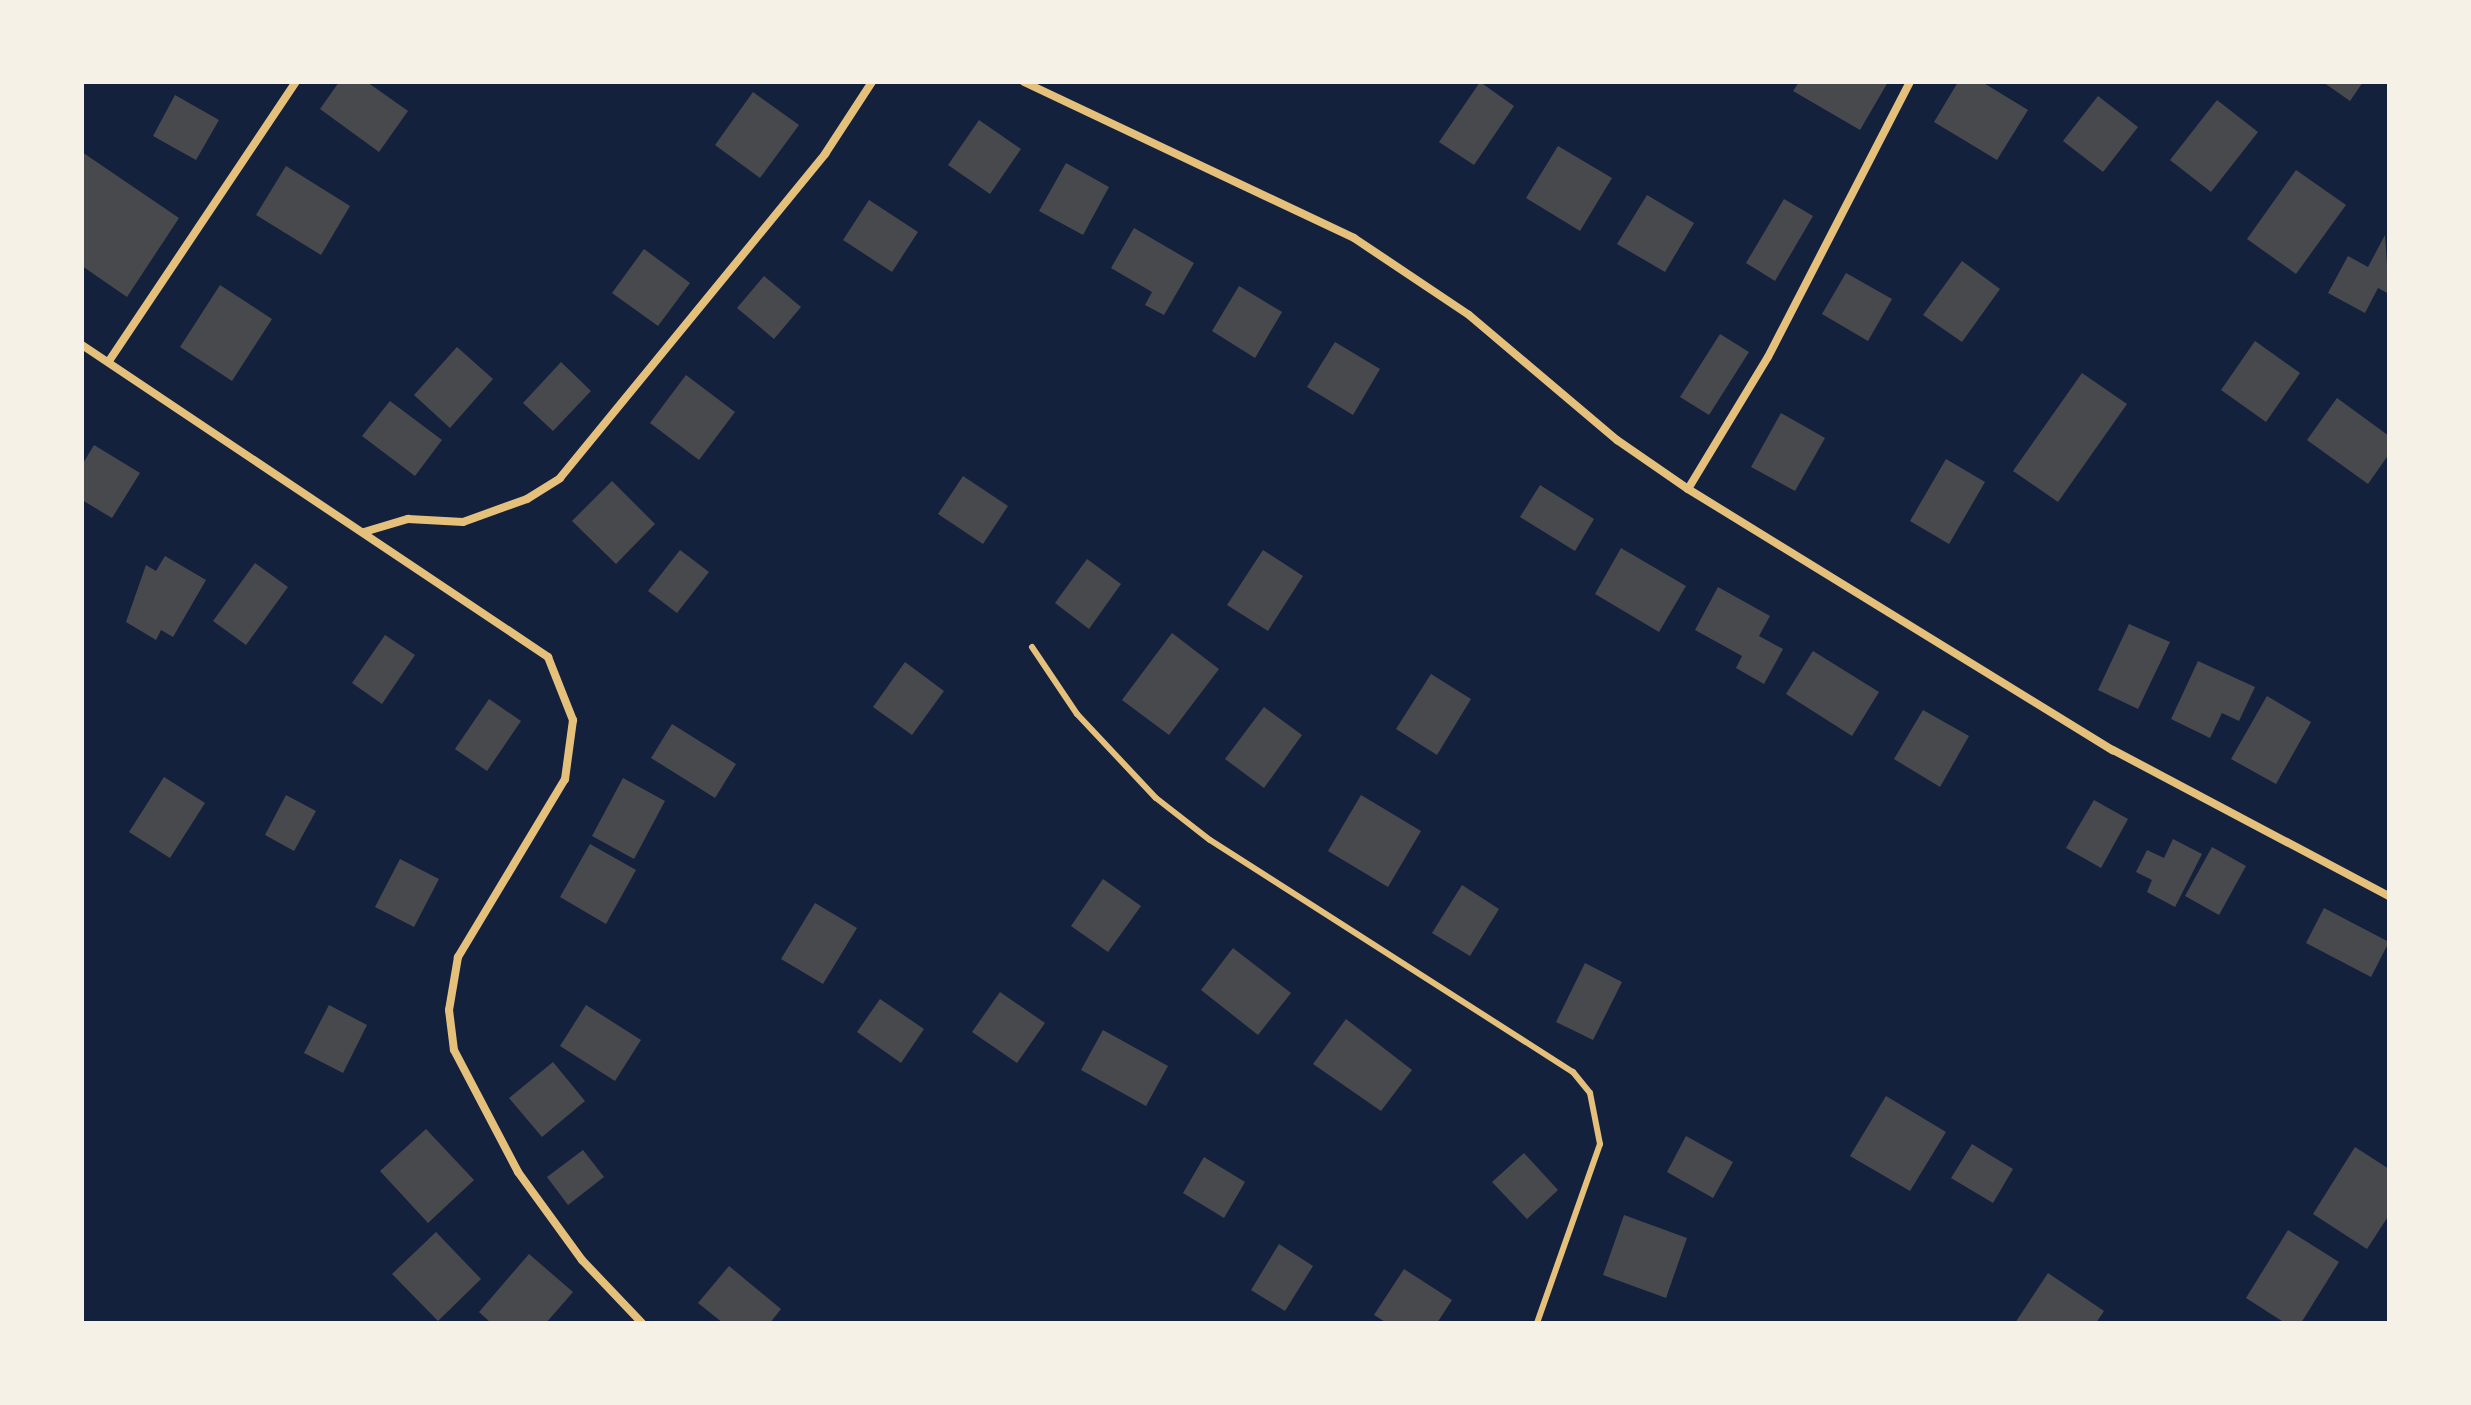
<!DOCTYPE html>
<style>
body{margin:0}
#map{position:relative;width:2471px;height:1405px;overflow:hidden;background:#14213d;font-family:"DM Sans",sans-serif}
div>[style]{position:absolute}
.building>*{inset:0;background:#48494c}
.service>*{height:6px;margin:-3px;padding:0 3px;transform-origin:3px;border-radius:3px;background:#e5c07b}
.minor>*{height:8px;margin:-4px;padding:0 4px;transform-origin:4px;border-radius:4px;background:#e5c07b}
span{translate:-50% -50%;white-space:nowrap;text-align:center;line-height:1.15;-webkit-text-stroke:8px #f6f1e7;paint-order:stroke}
.frame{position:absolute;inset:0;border:84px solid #f6f1e7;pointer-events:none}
</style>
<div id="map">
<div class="building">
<i style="clip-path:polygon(339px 82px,367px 82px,408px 111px,379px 152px,320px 109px)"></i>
<i style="clip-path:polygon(1480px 82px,1514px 106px,1474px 165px,1439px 142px)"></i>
<i style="clip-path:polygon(1799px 82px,1888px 82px,1860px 130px,1793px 91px)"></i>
<i style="clip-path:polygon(1958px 82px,1982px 82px,2028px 110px,1997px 160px,1934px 122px)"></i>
<i style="clip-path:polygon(2323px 82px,2363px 82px,2350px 101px)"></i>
<i style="clip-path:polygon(753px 92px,799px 125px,760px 178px,715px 145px)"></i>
<i style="clip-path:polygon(175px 95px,219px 120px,196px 160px,153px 136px)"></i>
<i style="clip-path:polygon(2098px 96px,2138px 127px,2103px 172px,2063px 141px)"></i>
<i style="clip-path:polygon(2217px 100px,2258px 132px,2211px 192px,2170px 160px)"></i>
<i style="clip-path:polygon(979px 120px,1021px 149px,990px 194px,948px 165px)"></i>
<i style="clip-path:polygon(1558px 146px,1612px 178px,1580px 231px,1526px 198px)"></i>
<i style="clip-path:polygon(82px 152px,179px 218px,127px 297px,82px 266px)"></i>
<i style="clip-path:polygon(1066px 163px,1109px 187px,1083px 235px,1039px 211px)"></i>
<i style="clip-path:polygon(286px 166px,350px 206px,321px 255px,256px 215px)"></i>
<i style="clip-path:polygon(2296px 170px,2346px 205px,2296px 274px,2247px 239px)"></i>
<i style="clip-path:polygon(1647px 195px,1694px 223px,1665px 272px,1617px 244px)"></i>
<i style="clip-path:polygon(1784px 199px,1813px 216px,1775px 281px,1746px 263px)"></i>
<i style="clip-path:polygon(869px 200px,918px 232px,892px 272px,843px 240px)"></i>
<i style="clip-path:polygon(1134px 228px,1194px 263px,1164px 315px,1145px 305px,1152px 292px,1111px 268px)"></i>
<i style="clip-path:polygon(2385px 235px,2389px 294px,2378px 288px,2365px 313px,2328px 293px,2348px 256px,2368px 267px)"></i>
<i style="clip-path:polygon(644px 249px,690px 283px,658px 326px,612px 293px)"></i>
<i style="clip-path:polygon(1962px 261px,2000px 289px,1962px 342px,1923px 315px)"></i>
<i style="clip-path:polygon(1846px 273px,1892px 299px,1868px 341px,1822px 314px)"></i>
<i style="clip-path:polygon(764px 276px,801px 307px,774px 339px,737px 308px)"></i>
<i style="clip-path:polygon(220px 285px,272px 319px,232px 381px,180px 347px)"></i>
<i style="clip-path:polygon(1239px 286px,1282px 312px,1255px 358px,1212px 331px)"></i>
<i style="clip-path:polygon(1720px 334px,1749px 352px,1709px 415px,1680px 397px)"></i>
<i style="clip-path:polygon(2255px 341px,2300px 373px,2266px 422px,2221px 390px)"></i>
<i style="clip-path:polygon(1335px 342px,1380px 369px,1353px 415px,1307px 387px)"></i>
<i style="clip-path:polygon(457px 347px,493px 379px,450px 428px,414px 395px)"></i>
<i style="clip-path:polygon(561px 362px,591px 391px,553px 431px,523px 403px)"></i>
<i style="clip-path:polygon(2082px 373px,2127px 404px,2058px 502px,2013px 471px)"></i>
<i style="clip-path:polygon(686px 375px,735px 412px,699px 460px,650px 423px)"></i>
<i style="clip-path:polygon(2337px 398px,2389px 436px,2389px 454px,2368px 484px,2307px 440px)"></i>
<i style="clip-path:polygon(390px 401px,442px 440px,415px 476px,362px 436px)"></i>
<i style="clip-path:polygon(1781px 413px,1825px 438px,1795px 491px,1751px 467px)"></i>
<i style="clip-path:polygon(94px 445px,140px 473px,112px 518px,82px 500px,82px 465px)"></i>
<i style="clip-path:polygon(1946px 459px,1985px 482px,1949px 544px,1910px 521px)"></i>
<i style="clip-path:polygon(963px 476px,1008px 506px,983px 544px,938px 514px)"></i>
<i style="clip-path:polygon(612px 481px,655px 524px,616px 564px,572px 521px)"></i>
<i style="clip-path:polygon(1540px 485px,1594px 519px,1575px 551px,1520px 517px)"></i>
<i style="clip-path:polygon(1621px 548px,1686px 586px,1659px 632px,1595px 594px)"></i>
<i style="clip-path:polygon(680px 550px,709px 572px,677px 613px,648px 591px)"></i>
<i style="clip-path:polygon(1263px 550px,1303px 576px,1268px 631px,1227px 605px)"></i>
<i style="clip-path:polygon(165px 556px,206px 580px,173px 637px,161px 630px,156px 640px,126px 622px,146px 565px,156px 571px)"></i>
<i style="clip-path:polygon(1087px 559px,1121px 584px,1089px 629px,1055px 603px)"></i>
<i style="clip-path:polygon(255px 563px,288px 587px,246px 645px,213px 621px)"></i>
<i style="clip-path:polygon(1718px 587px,1770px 616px,1759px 636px,1783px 649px,1764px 684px,1736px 668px,1742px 656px,1695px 630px)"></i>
<i style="clip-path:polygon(2129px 624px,2170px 642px,2138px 709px,2098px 690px)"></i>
<i style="clip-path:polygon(1172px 633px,1219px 669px,1169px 735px,1122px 700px)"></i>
<i style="clip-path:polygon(385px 635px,415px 655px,382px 704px,352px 683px)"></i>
<i style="clip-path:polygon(1813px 651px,1879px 692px,1852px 736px,1786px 694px)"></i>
<i style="clip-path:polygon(2198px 661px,2255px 687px,2239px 721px,2222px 713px,2210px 738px,2171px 719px)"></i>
<i style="clip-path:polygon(905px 662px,944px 691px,912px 735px,873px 707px)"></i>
<i style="clip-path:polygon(1431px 674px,1471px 699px,1437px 755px,1396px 729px)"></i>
<i style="clip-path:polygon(2267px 696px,2311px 722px,2276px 784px,2231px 759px)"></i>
<i style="clip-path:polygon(489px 699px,521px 721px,487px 771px,455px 749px)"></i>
<i style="clip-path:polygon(1264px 707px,1302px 735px,1264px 788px,1225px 759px)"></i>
<i style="clip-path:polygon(1923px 710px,1969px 736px,1940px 787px,1894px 759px)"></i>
<i style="clip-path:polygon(672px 724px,736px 764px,715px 798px,651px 758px)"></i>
<i style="clip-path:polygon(164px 777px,205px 803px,170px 858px,129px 832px)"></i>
<i style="clip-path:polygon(623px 778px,665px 801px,634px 859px,592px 836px)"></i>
<i style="clip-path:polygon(286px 795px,316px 811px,294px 851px,265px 835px)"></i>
<i style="clip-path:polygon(1361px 795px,1421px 831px,1388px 887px,1328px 851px)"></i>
<i style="clip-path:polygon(2094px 800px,2128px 819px,2101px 868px,2066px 848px)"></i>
<i style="clip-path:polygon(2173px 839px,2202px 854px,2175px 907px,2147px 892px,2152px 880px,2136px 872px,2147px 850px,2164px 858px)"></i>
<i style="clip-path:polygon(590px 844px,636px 870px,606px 924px,560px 897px)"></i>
<i style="clip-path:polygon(2212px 847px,2246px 866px,2219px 915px,2185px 896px)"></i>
<i style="clip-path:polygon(400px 859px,439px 879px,414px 927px,375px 907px)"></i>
<i style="clip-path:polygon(1103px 879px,1141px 906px,1108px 952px,1071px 926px)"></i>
<i style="clip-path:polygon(1462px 885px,1499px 909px,1470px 956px,1432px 933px)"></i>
<i style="clip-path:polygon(815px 903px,857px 928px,823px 984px,781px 959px)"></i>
<i style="clip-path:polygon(2324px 908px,2389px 942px,2371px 977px,2306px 943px)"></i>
<i style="clip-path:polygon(1233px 948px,1291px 993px,1258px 1035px,1201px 990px)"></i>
<i style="clip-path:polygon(1585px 963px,1622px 982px,1593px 1040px,1556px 1022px)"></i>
<i style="clip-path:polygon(1000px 992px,1045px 1023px,1017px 1063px,972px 1032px)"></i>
<i style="clip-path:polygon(880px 999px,924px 1029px,901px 1063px,857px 1032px)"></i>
<i style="clip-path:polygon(329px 1005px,367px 1025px,343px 1073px,304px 1053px)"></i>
<i style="clip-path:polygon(586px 1005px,641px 1040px,615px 1081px,560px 1046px)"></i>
<i style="clip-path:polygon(1346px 1019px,1412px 1070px,1381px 1111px,1313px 1064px)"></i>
<i style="clip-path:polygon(1103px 1030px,1168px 1066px,1146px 1106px,1081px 1070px)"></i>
<i style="clip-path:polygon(553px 1062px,585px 1101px,542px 1137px,509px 1098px)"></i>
<i style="clip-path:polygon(1886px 1096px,1946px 1132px,1910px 1191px,1850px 1156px)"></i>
<i style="clip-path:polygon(426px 1129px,474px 1180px,428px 1223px,380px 1171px)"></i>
<i style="clip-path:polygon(1686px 1136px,1733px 1162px,1713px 1198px,1667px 1172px)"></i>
<i style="clip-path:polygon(1972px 1144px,2013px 1169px,1993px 1203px,1951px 1178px)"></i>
<i style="clip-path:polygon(2355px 1147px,2389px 1169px,2389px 1215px,2367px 1249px,2313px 1214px)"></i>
<i style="clip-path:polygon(583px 1150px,604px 1177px,568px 1205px,547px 1177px)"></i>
<i style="clip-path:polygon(1524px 1153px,1558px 1190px,1527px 1219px,1492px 1182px)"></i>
<i style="clip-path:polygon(1204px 1157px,1245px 1182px,1224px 1218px,1183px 1193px)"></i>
<i style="clip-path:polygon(1624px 1215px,1687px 1238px,1666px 1298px,1603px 1275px)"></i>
<i style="clip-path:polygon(2288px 1230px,2339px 1262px,2301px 1323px,2285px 1323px,2246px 1298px)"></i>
<i style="clip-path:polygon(436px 1232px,481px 1279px,438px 1321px,392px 1274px)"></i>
<i style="clip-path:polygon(1279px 1244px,1313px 1266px,1285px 1311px,1251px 1290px)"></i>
<i style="clip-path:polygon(529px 1254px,573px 1292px,546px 1323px,491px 1323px,479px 1312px)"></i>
<i style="clip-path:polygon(729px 1266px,781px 1309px,770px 1323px,723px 1323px,698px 1303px)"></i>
<i style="clip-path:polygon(1404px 1269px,1452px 1300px,1437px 1323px,1387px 1323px,1374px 1315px)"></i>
<i style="clip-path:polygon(2048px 1273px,2104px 1311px,2096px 1323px,2015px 1323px)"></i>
</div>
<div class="service">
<i style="left:1032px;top:647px;width:81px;rotate:56.1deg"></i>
<i style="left:1077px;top:714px;width:115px;rotate:46.8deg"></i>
<i style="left:1156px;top:798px;width:68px;rotate:37.9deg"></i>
<i style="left:1210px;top:840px;width:431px;rotate:32.6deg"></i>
<i style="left:1573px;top:1072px;width:27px;rotate:51deg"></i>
<i style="left:1590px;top:1093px;width:52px;rotate:78.9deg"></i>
<i style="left:1600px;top:1144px;width:190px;rotate:109.4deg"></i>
</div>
<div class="minor">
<i style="left:1024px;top:82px;width:365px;rotate:25.3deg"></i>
<i style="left:1354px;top:238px;width:138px;rotate:33.8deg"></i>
<i style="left:1469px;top:315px;width:194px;rotate:40.2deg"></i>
<i style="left:1617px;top:440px;width:86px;rotate:34.6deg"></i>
<i style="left:1688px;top:489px;width:499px;rotate:31.6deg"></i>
<i style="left:2113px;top:750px;width:312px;rotate:27.9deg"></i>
<i style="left:82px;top:345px;width:561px;rotate:33.8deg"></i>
<i style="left:548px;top:657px;width:68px;rotate:68.4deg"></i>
<i style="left:573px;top:720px;width:60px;rotate:97.7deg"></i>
<i style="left:565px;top:779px;width:208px;rotate:121deg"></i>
<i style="left:458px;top:957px;width:54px;rotate:99.6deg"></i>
<i style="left:449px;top:1010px;width:40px;rotate:82.9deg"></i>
<i style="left:454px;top:1050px;width:138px;rotate:62.3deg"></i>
<i style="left:518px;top:1172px;width:109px;rotate:54deg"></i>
<i style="left:582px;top:1260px;width:87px;rotate:46.4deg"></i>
<i style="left:109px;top:361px;width:336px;rotate:-56.2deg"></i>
<i style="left:1688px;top:489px;width:154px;rotate:-58.8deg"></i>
<i style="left:1768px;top:357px;width:309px;rotate:-62.7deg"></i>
<i style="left:364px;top:532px;width:46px;rotate:-16.5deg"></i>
<i style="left:408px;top:519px;width:55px;rotate:3.1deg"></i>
<i style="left:463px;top:522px;width:68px;rotate:-19.8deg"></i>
<i style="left:527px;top:499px;width:39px;rotate:-32deg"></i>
<i style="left:560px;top:478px;width:419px;rotate:-50.7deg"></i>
<i style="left:825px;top:154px;width:86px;rotate:-56.9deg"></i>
</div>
<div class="frame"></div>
</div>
